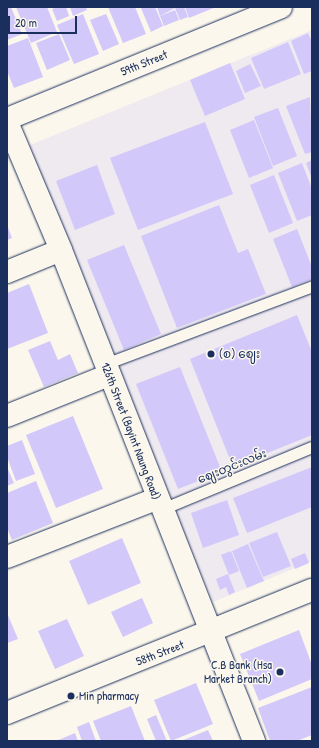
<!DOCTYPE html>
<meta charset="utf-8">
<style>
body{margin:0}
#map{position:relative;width:319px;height:748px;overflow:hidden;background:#fbf7ec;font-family:"Patrick Hand","Noto Sans Myanmar",sans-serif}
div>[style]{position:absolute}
.built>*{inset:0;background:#efe9f0}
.building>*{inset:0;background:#d3c8fa}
.roads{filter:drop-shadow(0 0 1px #1b2f5e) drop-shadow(0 0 1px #1b2f5e)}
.service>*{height:11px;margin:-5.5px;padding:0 5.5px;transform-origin:5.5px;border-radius:5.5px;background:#fbf7ec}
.minor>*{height:22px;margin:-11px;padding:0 11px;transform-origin:11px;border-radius:11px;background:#fbf7ec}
.tertiary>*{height:22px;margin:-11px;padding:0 11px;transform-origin:11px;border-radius:11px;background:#fbf7ec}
.secondary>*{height:22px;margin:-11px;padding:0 11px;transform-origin:11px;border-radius:11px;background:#fbf7ec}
.dots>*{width:11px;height:11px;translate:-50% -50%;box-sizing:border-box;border:2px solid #fbf7ec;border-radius:50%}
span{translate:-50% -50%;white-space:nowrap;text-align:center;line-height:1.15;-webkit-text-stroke:3px #fbf7ec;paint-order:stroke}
.street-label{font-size:12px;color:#1b2f5e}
.poi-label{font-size:12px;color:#1b2f5e}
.left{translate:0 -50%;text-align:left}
.right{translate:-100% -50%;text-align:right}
.frame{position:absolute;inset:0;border:8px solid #1b2f5e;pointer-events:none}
.scale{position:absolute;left:8px;top:16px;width:69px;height:18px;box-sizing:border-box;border:2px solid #1b2f5e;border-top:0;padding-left:5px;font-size:12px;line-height:14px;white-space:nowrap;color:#1b2f5e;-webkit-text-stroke:3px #fbf7ec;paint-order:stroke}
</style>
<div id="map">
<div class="built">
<i style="clip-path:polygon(312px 30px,312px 561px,213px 602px,23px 148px)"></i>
</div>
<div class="building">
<i style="clip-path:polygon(7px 7px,11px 7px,22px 34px,7px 40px)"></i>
<i style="clip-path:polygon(16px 7px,47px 7px,57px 32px,31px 43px)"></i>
<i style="clip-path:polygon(57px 7px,66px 7px,69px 16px,57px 21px,52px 9px)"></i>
<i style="clip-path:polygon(70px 7px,86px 7px,87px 10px,73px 16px)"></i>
<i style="clip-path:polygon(108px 7px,135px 7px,146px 34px,123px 43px)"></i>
<i style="clip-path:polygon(155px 7px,163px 26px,151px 32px,141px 8px)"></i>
<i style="clip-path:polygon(157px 7px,184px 7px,188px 17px,180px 20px,175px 8px,160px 16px)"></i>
<i style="clip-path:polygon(185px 7px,216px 7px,189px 18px)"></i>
<i style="clip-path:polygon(175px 10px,179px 20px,164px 26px,160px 16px)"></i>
<i style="clip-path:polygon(83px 14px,99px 54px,74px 64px,57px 25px)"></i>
<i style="clip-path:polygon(106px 14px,119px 44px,103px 51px,90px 20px)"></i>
<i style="clip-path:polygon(308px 33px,312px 42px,312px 71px,304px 74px,291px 41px)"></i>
<i style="clip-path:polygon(59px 34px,70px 60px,47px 70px,36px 43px)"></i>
<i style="clip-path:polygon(28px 38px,43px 77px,14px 88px,7px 71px,7px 46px)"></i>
<i style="clip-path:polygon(288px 42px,301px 74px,264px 89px,251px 58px)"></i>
<i style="clip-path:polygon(230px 63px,245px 99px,205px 116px,190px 80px)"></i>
<i style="clip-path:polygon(250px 64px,261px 86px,245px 93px,236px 71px)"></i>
<i style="clip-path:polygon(310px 97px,312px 152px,305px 154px,286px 106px)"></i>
<i style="clip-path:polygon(278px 108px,297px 156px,273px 166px,254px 117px)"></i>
<i style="clip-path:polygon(254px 120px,273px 168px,249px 178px,230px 130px)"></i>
<i style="clip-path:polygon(205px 122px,233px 194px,138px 230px,110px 158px)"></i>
<i style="clip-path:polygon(312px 160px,312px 179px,306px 163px)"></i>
<i style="clip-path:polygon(302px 163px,312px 189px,312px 215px,297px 221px,278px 173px)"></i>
<i style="clip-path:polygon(97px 165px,115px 214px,75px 230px,56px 181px)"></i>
<i style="clip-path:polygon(274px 175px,293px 223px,269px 233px,250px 185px)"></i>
<i style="clip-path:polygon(219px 205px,238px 253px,248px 249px,266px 294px,177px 328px,141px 236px)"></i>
<i style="clip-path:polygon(7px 225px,12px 238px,7px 240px)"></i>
<i style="clip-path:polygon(297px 229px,312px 267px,312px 279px,292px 287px,273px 239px)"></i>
<i style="clip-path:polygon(124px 245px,161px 334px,124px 350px,87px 260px)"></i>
<i style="clip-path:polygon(29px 284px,48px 333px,7px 349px,7px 293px)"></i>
<i style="clip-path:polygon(297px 315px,312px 352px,312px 435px,233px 467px,190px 359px)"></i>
<i style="clip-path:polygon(50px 341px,58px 360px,70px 354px,78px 373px,44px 387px,28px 350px)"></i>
<i style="clip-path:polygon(180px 367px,222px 472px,178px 489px,136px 384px)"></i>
<i style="clip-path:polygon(73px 416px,103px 489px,56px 508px,26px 435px)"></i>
<i style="clip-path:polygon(22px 440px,35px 474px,16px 481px,7px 457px,7px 446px)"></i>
<i style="clip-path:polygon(7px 467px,14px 483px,7px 486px)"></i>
<i style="clip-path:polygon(312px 467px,312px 507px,247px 533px,233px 498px)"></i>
<i style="clip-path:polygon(36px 481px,53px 523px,12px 540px,7px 528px,7px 493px)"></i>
<i style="clip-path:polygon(227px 500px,239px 535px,203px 548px,191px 513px)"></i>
<i style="clip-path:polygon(277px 532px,291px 566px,263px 577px,249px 543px)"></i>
<i style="clip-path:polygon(122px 538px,141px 583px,88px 605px,69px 561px)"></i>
<i style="clip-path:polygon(248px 544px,264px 581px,247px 588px,232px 551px)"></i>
<i style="clip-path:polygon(231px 551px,239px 571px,229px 575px,221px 555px)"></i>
<i style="clip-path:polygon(305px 553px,309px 563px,295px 569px,291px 559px)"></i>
<i style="clip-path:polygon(228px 574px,235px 592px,229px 595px,226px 587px,220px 590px,216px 579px)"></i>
<i style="clip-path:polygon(142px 598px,153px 623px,123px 637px,111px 612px)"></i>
<i style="clip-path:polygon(7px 613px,18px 639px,7px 643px)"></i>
<i style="clip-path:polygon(67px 619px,84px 656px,55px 669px,38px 631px)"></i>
<i style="clip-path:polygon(299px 630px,312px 665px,312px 679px,259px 701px,240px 654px)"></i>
<i style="clip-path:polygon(196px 683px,213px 724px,171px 741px,154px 700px)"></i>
<i style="clip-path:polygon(312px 687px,312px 735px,297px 741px,270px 741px,258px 708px)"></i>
<i style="clip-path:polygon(131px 706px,145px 741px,101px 741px,93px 721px)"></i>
<i style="clip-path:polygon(156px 715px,167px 741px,156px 741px,147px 719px)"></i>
<i style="clip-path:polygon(89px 722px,96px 741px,82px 741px,77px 727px)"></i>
<i style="clip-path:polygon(208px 730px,213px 741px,181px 741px)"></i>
<i style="clip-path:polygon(75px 733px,78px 741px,56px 741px)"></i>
</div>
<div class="roads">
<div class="service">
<i style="left:105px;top:364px;width:221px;rotate:-20.6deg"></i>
<i style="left:162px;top:509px;width:162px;rotate:-22.5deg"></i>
</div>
<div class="minor">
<i style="left:7px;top:119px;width:296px;rotate:-22.2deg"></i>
<i style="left:7px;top:272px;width:58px;rotate:-22.2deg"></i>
<i style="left:7px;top:416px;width:110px;rotate:-21.9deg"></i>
<i style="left:7px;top:557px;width:162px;rotate:-21.3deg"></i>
</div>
<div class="tertiary">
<i style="left:7px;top:122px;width:139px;rotate:67.1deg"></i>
<i style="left:61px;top:250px;width:528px;rotate:68.54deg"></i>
</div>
<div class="secondary">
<i style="left:7px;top:713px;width:329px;rotate:-22deg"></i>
</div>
</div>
<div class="dots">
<i style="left:211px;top:354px;background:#1b2f5e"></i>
<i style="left:280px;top:672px;background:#1b2f5e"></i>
<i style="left:71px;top:696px;background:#1b2f5e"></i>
</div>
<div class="street-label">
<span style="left:144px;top:63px;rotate:-22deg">59th Street</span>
<span style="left:131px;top:431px;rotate:69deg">126th Street (Bayint Naung Road)</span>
<span style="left:232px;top:466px;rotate:-22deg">ဈေးတွင်းလမ်း</span>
<span style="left:160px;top:653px;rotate:-21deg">58th Street</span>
</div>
<div class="poi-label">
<span class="left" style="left:219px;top:354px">(စ) ဈေး</span>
<span class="right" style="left:272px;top:672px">C.B Bank (Hsa<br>Market Branch)</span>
<span class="left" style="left:79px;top:696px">Min pharmacy</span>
</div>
<div class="frame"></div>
<div class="scale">20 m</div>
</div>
